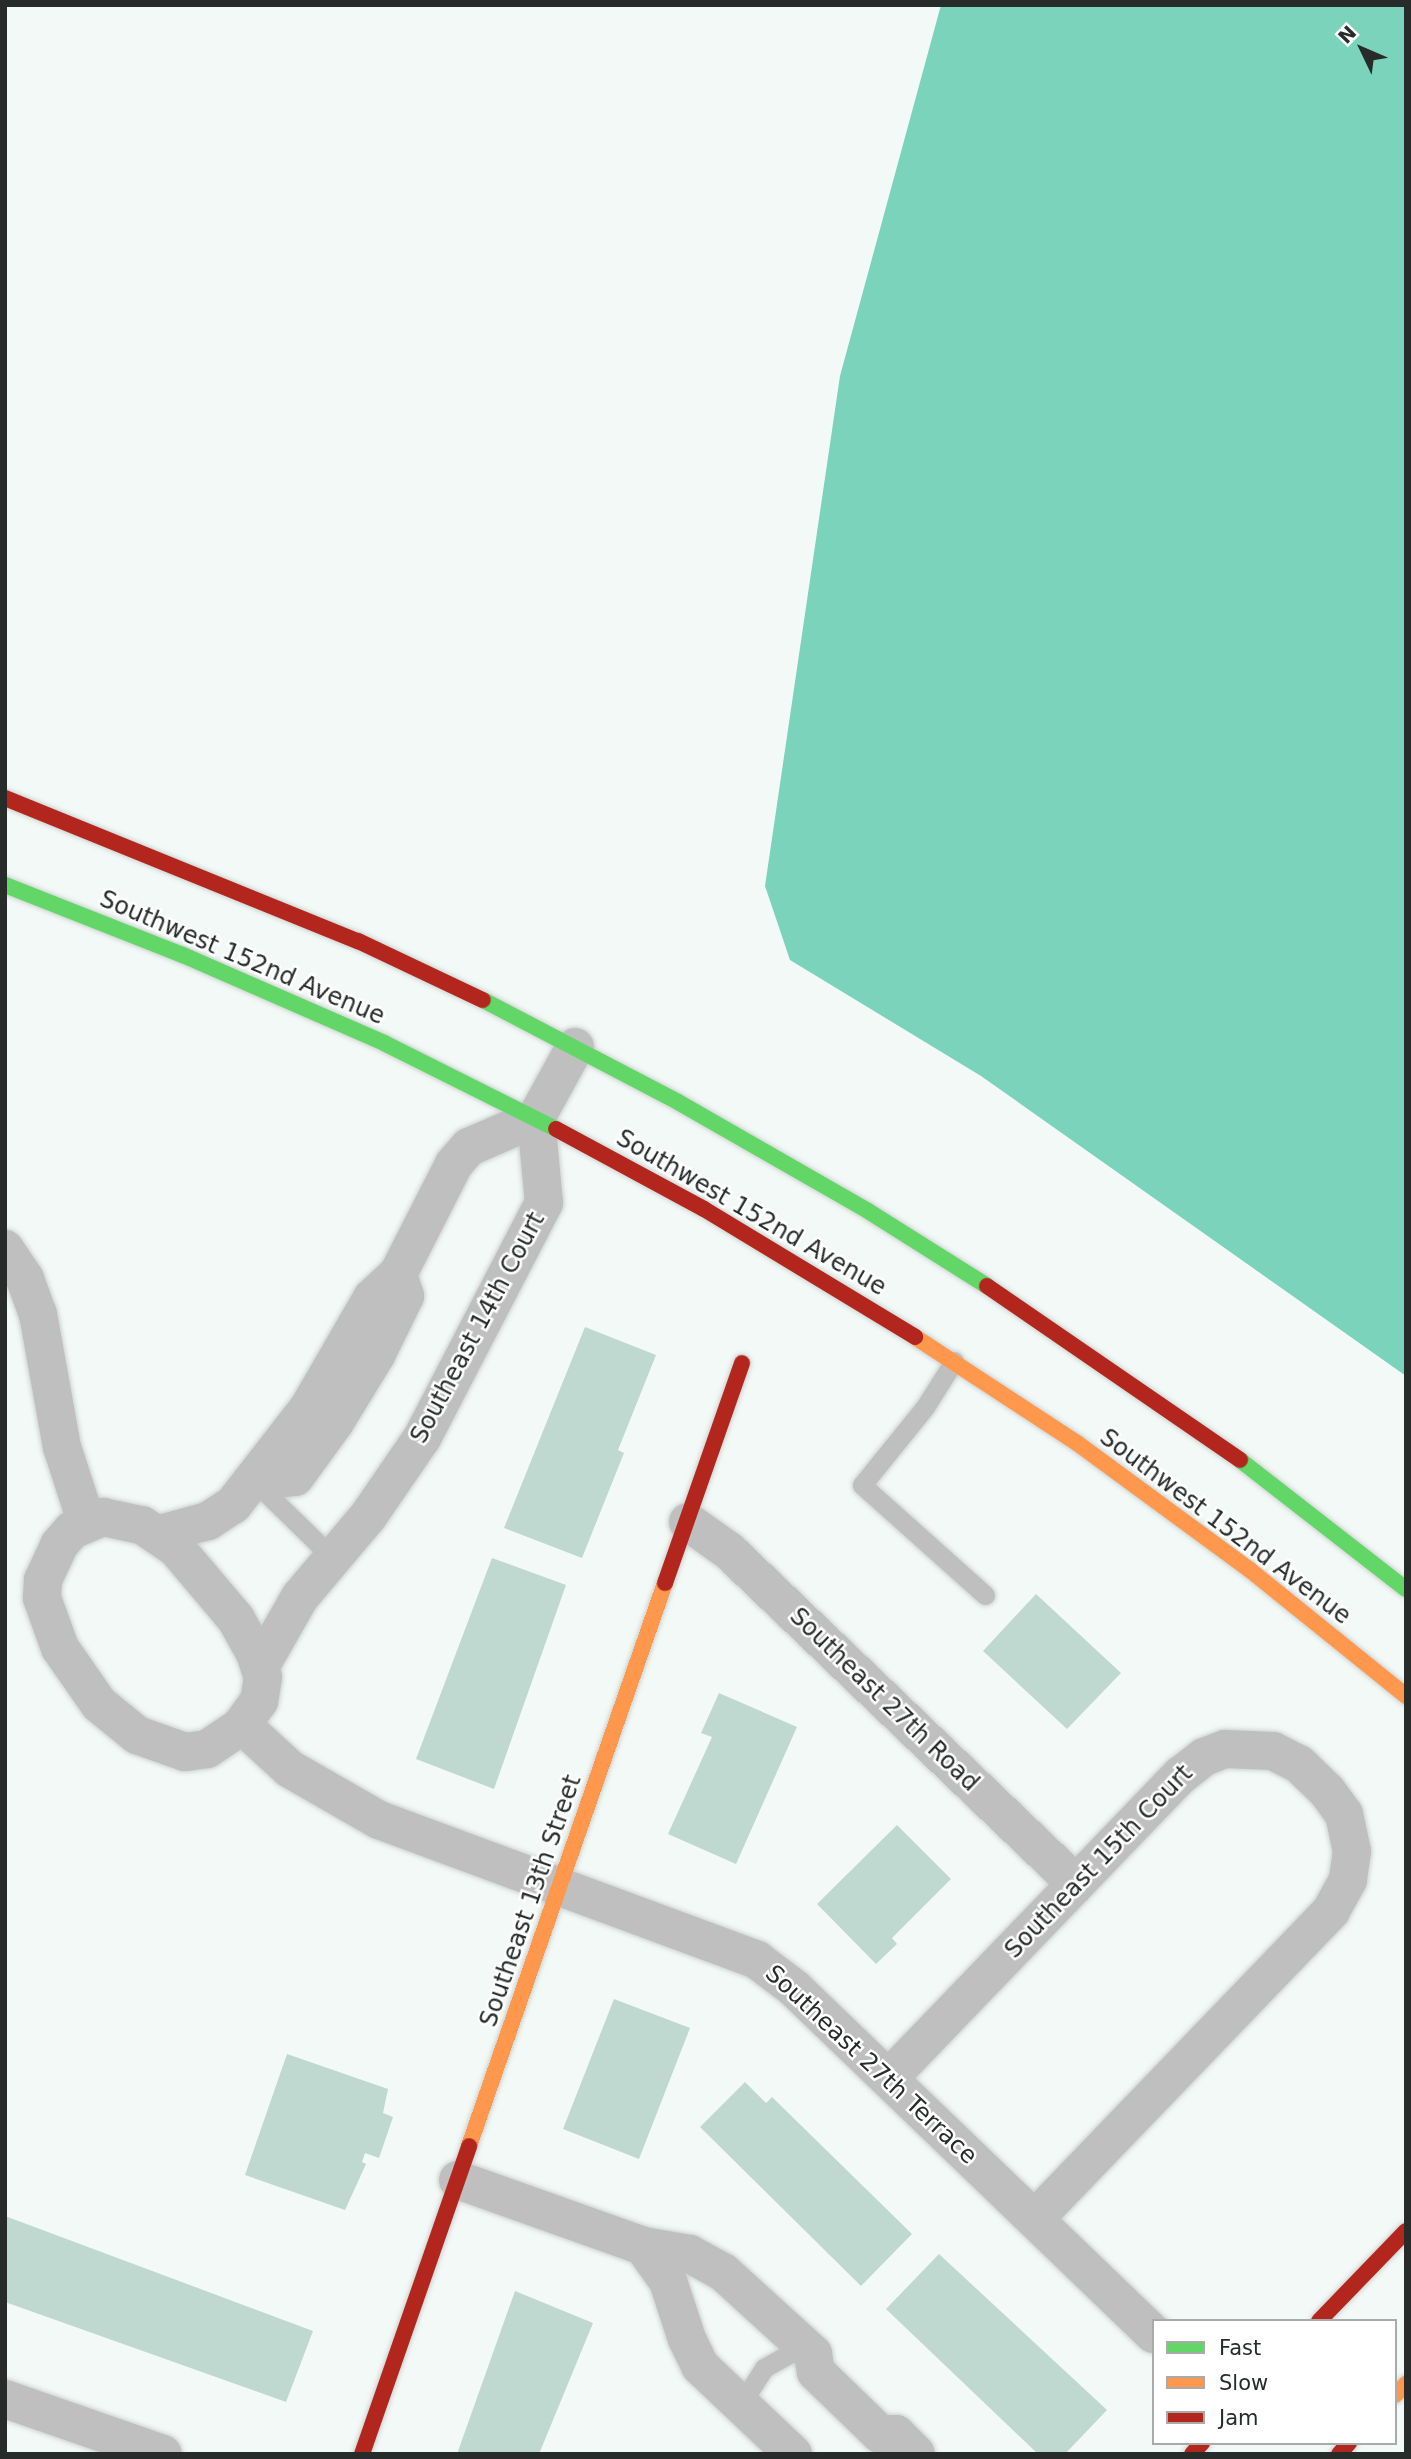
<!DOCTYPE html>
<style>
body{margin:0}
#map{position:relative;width:1411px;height:2459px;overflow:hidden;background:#f2f9f6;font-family:"DejaVu Sans",sans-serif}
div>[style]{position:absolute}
.water>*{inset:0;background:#7ad3ba}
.building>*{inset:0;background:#bfd9d1}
.roads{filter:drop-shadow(0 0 2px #ced3d1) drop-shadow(0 0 2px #ced3d1)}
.lane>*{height:19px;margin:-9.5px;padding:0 9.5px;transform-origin:9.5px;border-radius:9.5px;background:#c0bfbf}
.street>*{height:38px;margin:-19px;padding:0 19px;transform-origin:19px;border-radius:19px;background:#c0bfbf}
.fast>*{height:16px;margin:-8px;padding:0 8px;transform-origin:8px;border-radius:8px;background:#63d668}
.slow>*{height:16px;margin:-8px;padding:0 8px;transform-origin:8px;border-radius:8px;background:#ff974d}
.jam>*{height:16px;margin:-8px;padding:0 8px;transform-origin:8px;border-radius:8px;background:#b3261e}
span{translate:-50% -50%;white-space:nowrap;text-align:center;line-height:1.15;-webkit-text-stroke:5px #fff;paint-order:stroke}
.street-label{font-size:24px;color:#272c2a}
.frame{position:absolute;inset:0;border:7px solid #272c2a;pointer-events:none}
.legend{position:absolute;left:1152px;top:2319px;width:245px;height:126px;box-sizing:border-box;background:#fff;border:2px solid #a9abaa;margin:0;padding:9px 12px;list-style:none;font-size:21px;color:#272c2a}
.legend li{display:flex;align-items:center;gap:14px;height:35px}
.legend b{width:35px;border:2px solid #a9abaa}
.north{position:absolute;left:1327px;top:14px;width:70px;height:70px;-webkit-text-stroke:5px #fff;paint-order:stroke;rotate:314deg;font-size:19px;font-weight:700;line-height:28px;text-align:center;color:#272c2a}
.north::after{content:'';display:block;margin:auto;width:24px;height:32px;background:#272c2a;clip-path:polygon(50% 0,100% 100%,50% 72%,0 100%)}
</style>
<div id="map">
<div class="water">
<i style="clip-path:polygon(941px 5px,1406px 5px,1406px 1376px,981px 1076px,790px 960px,765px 886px,840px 376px)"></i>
</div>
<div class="building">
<i style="clip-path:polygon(585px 1327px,656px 1355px,618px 1450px,624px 1453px,582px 1558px,504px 1528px)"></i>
<i style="clip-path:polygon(492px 1558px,566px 1585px,494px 1789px,416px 1759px)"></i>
<i style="clip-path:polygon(1036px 1594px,1121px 1673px,1067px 1729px,983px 1651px)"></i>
<i style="clip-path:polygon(719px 1693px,797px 1727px,736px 1864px,668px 1834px,712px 1737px,701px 1733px)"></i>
<i style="clip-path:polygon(897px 1825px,951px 1879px,892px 1938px,897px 1944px,876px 1964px,817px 1904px)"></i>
<i style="clip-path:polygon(614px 1999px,690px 2028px,639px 2159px,563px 2129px)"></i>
<i style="clip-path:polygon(287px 2054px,388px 2089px,383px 2113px,393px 2117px,379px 2158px,365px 2153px,362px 2162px,366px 2164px,345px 2210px,245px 2175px)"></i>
<i style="clip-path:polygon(745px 2082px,766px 2103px,772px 2097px,912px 2234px,861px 2286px,700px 2127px)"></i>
<i style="clip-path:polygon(5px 2216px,313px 2331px,286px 2402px,5px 2302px)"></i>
<i style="clip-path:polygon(939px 2254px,1107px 2410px,1065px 2454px,1038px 2454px,886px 2309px)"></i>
<i style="clip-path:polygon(515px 2291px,593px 2323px,539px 2454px,457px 2454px)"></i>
</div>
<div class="roads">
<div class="lane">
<i style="left:954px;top:1361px;width:54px;rotate:122.2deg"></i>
<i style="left:925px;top:1407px;width:100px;rotate:128.9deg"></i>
<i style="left:862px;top:1485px;width:165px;rotate:41.8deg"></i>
<i style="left:255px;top:1482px;width:109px;rotate:44.3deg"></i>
<i style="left:741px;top:2404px;width:43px;rotate:-57.4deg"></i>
<i style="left:764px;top:2368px;width:47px;rotate:-29.3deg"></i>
</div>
<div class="street">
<i style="left:536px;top:1118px;width:81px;rotate:-61.2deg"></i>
<i style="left:5px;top:1249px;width:36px;rotate:56deg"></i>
<i style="left:25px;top:1279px;width:37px;rotate:70deg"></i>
<i style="left:38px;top:1314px;width:135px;rotate:79.8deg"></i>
<i style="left:62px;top:1447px;width:78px;rotate:72deg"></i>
<i style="left:254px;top:1482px;width:41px;rotate:-7deg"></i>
<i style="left:295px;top:1477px;width:68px;rotate:-54deg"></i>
<i style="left:335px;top:1422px;width:79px;rotate:-58.5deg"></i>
<i style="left:376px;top:1355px;width:66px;rotate:-63.8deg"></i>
<i style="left:405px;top:1296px;width:23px;rotate:-108deg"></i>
<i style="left:103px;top:1517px;width:40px;rotate:12deg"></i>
<i style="left:142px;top:1525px;width:41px;rotate:34.1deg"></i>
<i style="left:176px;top:1548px;width:93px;rotate:49.8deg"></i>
<i style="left:236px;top:1619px;width:39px;rotate:61deg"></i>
<i style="left:255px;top:1653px;width:25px;rotate:72deg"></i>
<i style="left:263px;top:1677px;width:24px;rotate:99deg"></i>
<i style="left:259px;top:1701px;width:32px;rotate:126deg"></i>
<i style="left:240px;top:1727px;width:40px;rotate:146deg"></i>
<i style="left:207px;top:1749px;width:22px;rotate:172deg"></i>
<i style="left:185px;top:1752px;width:51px;rotate:-160.5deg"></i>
<i style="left:137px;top:1735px;width:49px;rotate:-140.8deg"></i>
<i style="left:99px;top:1704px;width:68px;rotate:-124.9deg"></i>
<i style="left:60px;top:1648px;width:53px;rotate:-109.8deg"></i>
<i style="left:42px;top:1598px;width:18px;rotate:-87deg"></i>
<i style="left:43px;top:1580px;width:38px;rotate:-65deg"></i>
<i style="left:59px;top:1545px;width:20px;rotate:-49deg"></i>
<i style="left:72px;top:1530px;width:34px;rotate:-23deg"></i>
<i style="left:688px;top:1522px;width:50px;rotate:35.3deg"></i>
<i style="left:729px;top:1551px;width:481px;rotate:43.8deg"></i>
<i style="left:160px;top:1534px;width:50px;rotate:-15.2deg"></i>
<i style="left:208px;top:1521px;width:30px;rotate:-33deg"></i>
<i style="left:233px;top:1505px;width:124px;rotate:-52.2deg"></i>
<i style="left:309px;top:1407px;width:126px;rotate:-60deg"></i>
<i style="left:372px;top:1298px;width:35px;rotate:-43deg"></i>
<i style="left:398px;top:1274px;width:123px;rotate:-63deg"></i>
<i style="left:454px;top:1164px;width:23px;rotate:-49deg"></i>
<i style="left:469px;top:1147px;width:73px;rotate:-23.4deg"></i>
<i style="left:260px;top:1667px;width:81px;rotate:-60.3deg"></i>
<i style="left:300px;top:1597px;width:107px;rotate:-49.9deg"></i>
<i style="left:369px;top:1515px;width:93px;rotate:-55.5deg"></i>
<i style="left:422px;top:1438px;width:265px;rotate:-62.6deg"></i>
<i style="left:544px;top:1203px;width:85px;rotate:-95.4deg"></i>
<i style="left:242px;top:1725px;width:65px;rotate:42.5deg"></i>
<i style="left:290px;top:1769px;width:103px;rotate:29.8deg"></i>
<i style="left:379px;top:1820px;width:403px;rotate:20.3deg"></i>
<i style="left:757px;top:1960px;width:46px;rotate:37.1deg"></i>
<i style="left:794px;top:1988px;width:499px;rotate:43.9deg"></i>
<i style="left:889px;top:2078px;width:421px;rotate:-46.1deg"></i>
<i style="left:1181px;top:1775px;width:29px;rotate:-38deg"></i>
<i style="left:1204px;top:1757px;width:22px;rotate:-21deg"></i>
<i style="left:1225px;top:1749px;width:48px;rotate:2.4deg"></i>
<i style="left:1273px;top:1751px;width:29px;rotate:27deg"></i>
<i style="left:1299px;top:1764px;width:39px;rotate:44deg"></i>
<i style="left:1327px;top:1791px;width:29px;rotate:54deg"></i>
<i style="left:1344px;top:1814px;width:38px;rotate:78deg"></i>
<i style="left:1352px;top:1851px;width:29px;rotate:98deg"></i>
<i style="left:1348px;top:1880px;width:35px;rotate:119deg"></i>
<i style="left:1331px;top:1911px;width:427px;rotate:133.9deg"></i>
<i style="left:458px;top:2180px;width:196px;rotate:19.6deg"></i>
<i style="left:643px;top:2246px;width:48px;rotate:9.7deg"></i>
<i style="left:690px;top:2254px;width:38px;rotate:29deg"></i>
<i style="left:723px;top:2272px;width:122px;rotate:42.3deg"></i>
<i style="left:813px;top:2354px;width:18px;rotate:81deg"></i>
<i style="left:816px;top:2372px;width:89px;rotate:44.1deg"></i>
<i style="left:880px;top:2434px;width:16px"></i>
<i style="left:896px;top:2434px;width:28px;rotate:45deg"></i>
<i style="left:643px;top:2246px;width:43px;rotate:54.5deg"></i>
<i style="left:668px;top:2281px;width:61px;rotate:71.9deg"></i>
<i style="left:687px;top:2339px;width:30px;rotate:64deg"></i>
<i style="left:700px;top:2366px;width:128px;rotate:43.4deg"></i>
<i style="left:5px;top:2399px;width:167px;rotate:19.2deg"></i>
</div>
<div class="fast">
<i style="left:5px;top:885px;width:191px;rotate:21.5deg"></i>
<i style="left:183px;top:955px;width:219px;rotate:23.6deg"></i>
<i style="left:384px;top:1043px;width:192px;rotate:26.6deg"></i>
<i style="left:483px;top:1000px;width:220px;rotate:27.6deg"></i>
<i style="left:678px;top:1102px;width:219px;rotate:29.8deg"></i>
<i style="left:868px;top:1211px;width:141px;rotate:32.2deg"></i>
<i style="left:1240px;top:1460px;width:210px;rotate:37.9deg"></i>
</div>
<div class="slow">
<i style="left:915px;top:1337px;width:194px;rotate:33.2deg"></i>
<i style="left:1077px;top:1443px;width:215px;rotate:36.3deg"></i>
<i style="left:1250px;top:1570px;width:201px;rotate:38.9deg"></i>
<i style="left:469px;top:2146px;width:596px;rotate:-70.81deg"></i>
<i style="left:1395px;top:2395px;width:16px;rotate:-45deg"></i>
</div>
<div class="jam">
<i style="left:5px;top:798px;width:381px;rotate:22.1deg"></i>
<i style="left:358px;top:941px;width:138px;rotate:25.3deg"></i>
<i style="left:556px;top:1129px;width:168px;rotate:28.4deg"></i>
<i style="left:704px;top:1209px;width:247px;rotate:31.2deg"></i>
<i style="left:987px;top:1286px;width:307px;rotate:34.5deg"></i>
<i style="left:665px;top:1583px;width:233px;rotate:-70.7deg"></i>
<i style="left:1319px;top:2321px;width:125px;rotate:-46deg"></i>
<i style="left:362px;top:2454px;width:326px;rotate:-70.8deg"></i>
<i style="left:1192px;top:2454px;width:15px;rotate:-48deg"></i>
<i style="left:1339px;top:2454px;width:15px;rotate:-48deg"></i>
</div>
</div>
<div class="street-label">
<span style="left:242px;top:958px;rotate:23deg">Southwest 152nd Avenue</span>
<span style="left:751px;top:1213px;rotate:30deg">Southwest 152nd Avenue</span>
<span style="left:478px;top:1328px;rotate:-62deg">Southeast 14th Court</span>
<span style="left:1225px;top:1527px;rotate:37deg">Southwest 152nd Avenue</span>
<span style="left:884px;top:1700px;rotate:44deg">Southeast 27th Road</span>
<span style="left:1099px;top:1862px;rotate:-46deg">Southeast 15th Court</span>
<span style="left:531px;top:1901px;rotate:-71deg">Southeast 13th Street</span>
<span style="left:871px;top:2065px;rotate:43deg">Southeast 27th Terrace</span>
</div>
<div class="frame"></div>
<ul class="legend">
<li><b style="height:9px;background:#63d668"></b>Fast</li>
<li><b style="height:9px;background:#ff974d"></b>Slow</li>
<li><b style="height:9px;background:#b3261e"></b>Jam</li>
</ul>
<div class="north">N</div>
</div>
